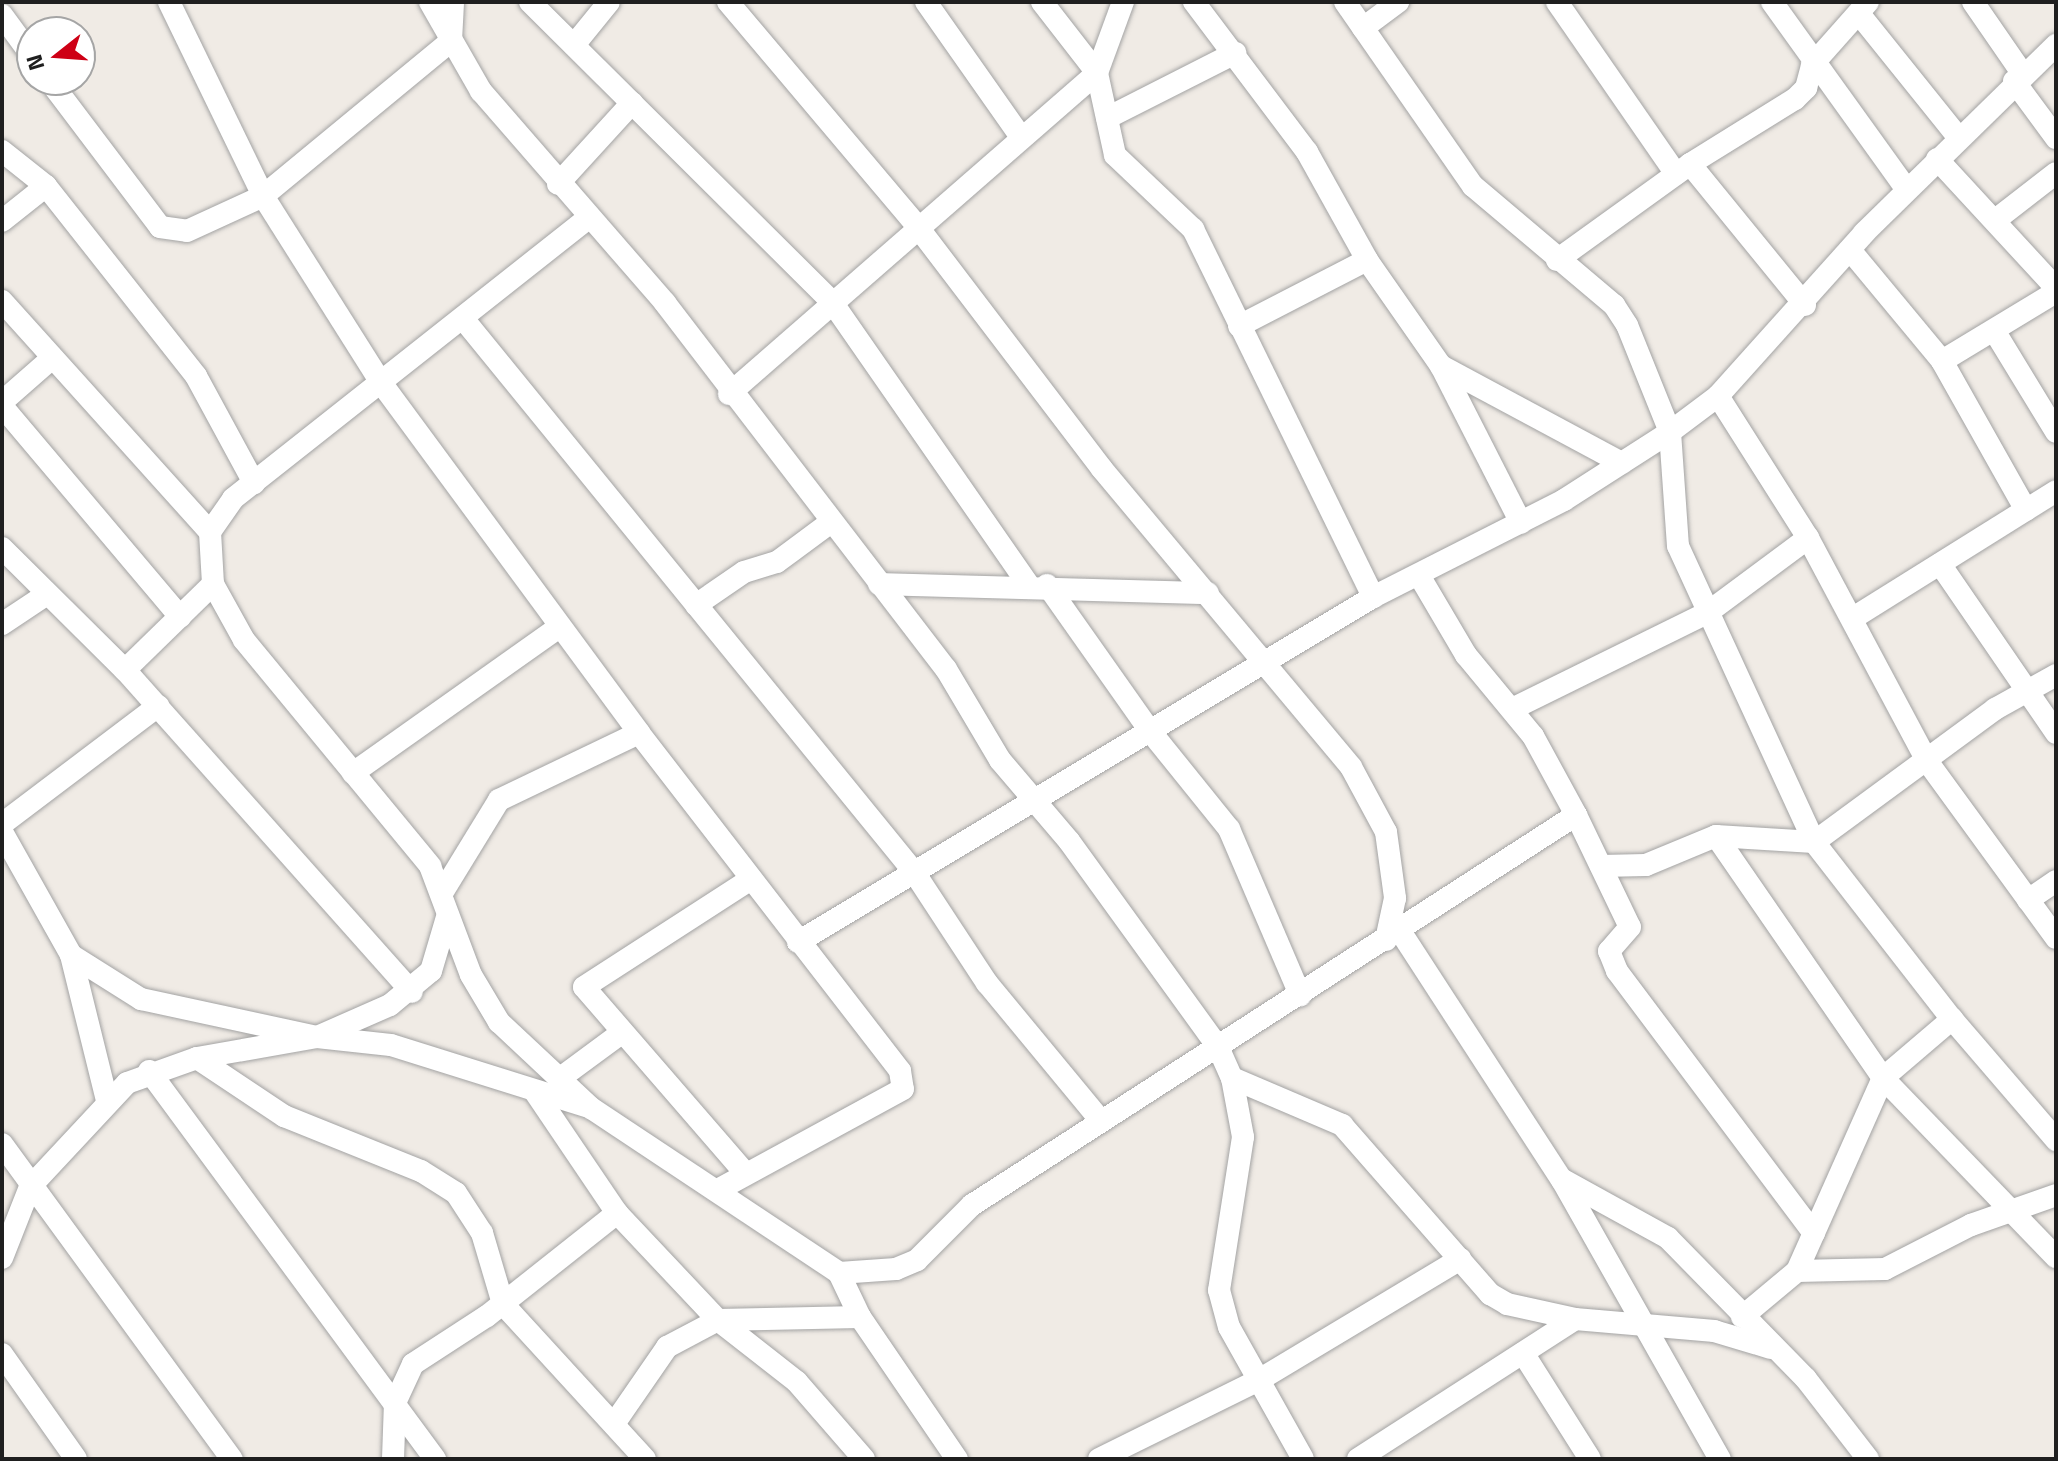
<!DOCTYPE html>
<style>
body{margin:0}
#map{position:relative;width:2058px;height:1461px;overflow:hidden;background:#f0ebe5;font-family:"Titillium Web",sans-serif}
div>[style]{position:absolute}
.roads{filter:drop-shadow(0 0 2px #a3a3a3) drop-shadow(0 0 2px #a3a3a3)}
.minor>*{height:22px;margin:-11px;padding:0 11px;transform-origin:11px;border-radius:11px;background:#fff}
span{translate:-50% -50%;white-space:nowrap;text-align:center;line-height:1.15;-webkit-text-stroke:6px #fff;paint-order:stroke}
.frame{position:absolute;inset:0;border:4px solid #1f1f1f;pointer-events:none}
.north{position:absolute;left:16px;top:16px;width:80px;height:80px;box-sizing:border-box;background:#fff;border:2px solid #a5a5a5;border-radius:50%;rotate:253deg;font-size:22px;font-weight:700;line-height:32px;text-align:center;color:#1f1f1f}
.north::after{content:'';display:block;margin:auto;width:28px;height:36px;background:#ce0015;clip-path:polygon(50% 0,100% 100%,50% 72%,0 100%)}
</style>
<div id="map">
<div class="roads">
<div class="minor">
<i style="left:169px;top:2px;width:216px;rotate:64.1deg"></i>
<i style="left:263px;top:196px;width:222px;rotate:57.7deg"></i>
<i style="left:382px;top:384px;width:433px;rotate:53.6deg"></i>
<i style="left:639px;top:733px;width:427px;rotate:52.3deg"></i>
<i style="left:900px;top:1071px;width:18px;rotate:81deg"></i>
<i style="left:903px;top:1089px;width:211px;rotate:151.4deg"></i>
<i style="left:430px;top:2px;width:103px;rotate:60.2deg"></i>
<i style="left:481px;top:91px;width:281px;rotate:49deg"></i>
<i style="left:665px;top:303px;width:461px;rotate:52.5deg"></i>
<i style="left:946px;top:669px;width:106px;rotate:59.3deg"></i>
<i style="left:1000px;top:760px;width:106px;rotate:49.6deg"></i>
<i style="left:1069px;top:841px;width:254px;rotate:54.1deg"></i>
<i style="left:1218px;top:1047px;width:34px;rotate:66deg"></i>
<i style="left:1232px;top:1078px;width:60px;rotate:79.4deg"></i>
<i style="left:1243px;top:1137px;width:155px;rotate:98.9deg"></i>
<i style="left:1219px;top:1290px;width:38px;rotate:75deg"></i>
<i style="left:1229px;top:1327px;width:151px;rotate:60.7deg"></i>
<i style="left:530px;top:2px;width:426px;rotate:44.8deg"></i>
<i style="left:832px;top:302px;width:343px;rotate:55.2deg"></i>
<i style="left:728px;top:2px;width:293px;rotate:49.8deg"></i>
<i style="left:917px;top:226px;width:305px;rotate:52.7deg"></i>
<i style="left:1102px;top:469px;width:388px;rotate:50.1deg"></i>
<i style="left:1351px;top:767px;width:74px;rotate:61.7deg"></i>
<i style="left:1386px;top:832px;width:67px;rotate:82.2deg"></i>
<i style="left:1395px;top:898px;width:43px;rotate:102.1deg"></i>
<i style="left:926px;top:2px;width:165px;rotate:54.9deg"></i>
<i style="left:1042px;top:2px;width:90px;rotate:52.2deg"></i>
<i style="left:1097px;top:73px;width:84px;rotate:77.6deg"></i>
<i style="left:1115px;top:155px;width:108px;rotate:43.5deg"></i>
<i style="left:1193px;top:229px;width:410px;rotate:63.9deg"></i>
<i style="left:1194px;top:2px;width:188px;rotate:53deg"></i>
<i style="left:1307px;top:152px;width:124px;rotate:60.9deg"></i>
<i style="left:1367px;top:260px;width:129px;rotate:55.1deg"></i>
<i style="left:1441px;top:366px;width:176px;rotate:63deg"></i>
<i style="left:1345px;top:2px;width:224px;rotate:55.2deg"></i>
<i style="left:1473px;top:186px;width:185px;rotate:40.2deg"></i>
<i style="left:1614px;top:305px;width:24px;rotate:57deg"></i>
<i style="left:1627px;top:325px;width:115px;rotate:68.1deg"></i>
<i style="left:1670px;top:432px;width:114px;rotate:86deg"></i>
<i style="left:1678px;top:546px;width:326px;rotate:65.3deg"></i>
<i style="left:1814px;top:842px;width:224px;rotate:52.1deg"></i>
<i style="left:1952px;top:1019px;width:160px;rotate:49.3deg"></i>
<i style="left:1557px;top:2px;width:209px;rotate:55.3deg"></i>
<i style="left:1772px;top:2px;width:231px;rotate:54.3deg"></i>
<i style="left:1973px;top:2px;width:86px;rotate:55.4deg"></i>
<i style="left:2px;top:15px;width:51px;rotate:53.8deg"></i>
<i style="left:1860px;top:15px;width:156px;rotate:51.2deg"></i>
<i style="left:1363px;top:28px;width:44px;rotate:-36.6deg"></i>
<i style="left:574px;top:45px;width:55px;rotate:-50.9deg"></i>
<i style="left:49px;top:80px;width:184px;rotate:52.9deg"></i>
<i style="left:160px;top:227px;width:27px;rotate:8deg"></i>
<i style="left:187px;top:231px;width:84px;rotate:-24.7deg"></i>
<i style="left:263px;top:196px;width:244px;rotate:-39.5deg"></i>
<i style="left:451px;top:41px;width:39px;rotate:-87deg"></i>
<i style="left:2014px;top:81px;width:71px;rotate:53.6deg"></i>
<i style="left:1107px;top:118px;width:144px;rotate:-26.9deg"></i>
<i style="left:2px;top:151px;width:56px;rotate:38.5deg"></i>
<i style="left:46px;top:186px;width:242px;rotate:51.7deg"></i>
<i style="left:196px;top:376px;width:122px;rotate:61.5deg"></i>
<i style="left:1937px;top:159px;width:176px;rotate:47.3deg"></i>
<i style="left:1690px;top:164px;width:182px;rotate:50.8deg"></i>
<i style="left:558px;top:184px;width:110px;rotate:-47.6deg"></i>
<i style="left:1998px;top:218px;width:73px;rotate:-37.8deg"></i>
<i style="left:587px;top:219px;width:451px;rotate:141.7deg"></i>
<i style="left:233px;top:499px;width:40px;rotate:124.9deg"></i>
<i style="left:210px;top:532px;width:52px;rotate:86.7deg"></i>
<i style="left:213px;top:584px;width:64px;rotate:61deg"></i>
<i style="left:244px;top:640px;width:293px;rotate:50.5deg"></i>
<i style="left:430px;top:866px;width:116px;rotate:69.4deg"></i>
<i style="left:471px;top:975px;width:55px;rotate:59.2deg"></i>
<i style="left:499px;top:1022px;width:126px;rotate:43.1deg"></i>
<i style="left:591px;top:1108px;width:298px;rotate:33.6deg"></i>
<i style="left:839px;top:1273px;width:49px;rotate:64.5deg"></i>
<i style="left:860px;top:1317px;width:172px;rotate:55.7deg"></i>
<i style="left:2px;top:221px;width:56px;rotate:-38.5deg"></i>
<i style="left:1850px;top:250px;width:144px;rotate:50.3deg"></i>
<i style="left:1942px;top:361px;width:171px;rotate:60.6deg"></i>
<i style="left:1557px;top:260px;width:164px;rotate:-35.8deg"></i>
<i style="left:1690px;top:164px;width:123px;rotate:-31.8deg"></i>
<i style="left:1795px;top:99px;width:16px;rotate:-45deg"></i>
<i style="left:1806px;top:88px;width:24px;rotate:-75deg"></i>
<i style="left:1812px;top:65px;width:84px;rotate:-48.4deg"></i>
<i style="left:2px;top:301px;width:311px;rotate:48deg"></i>
<i style="left:465px;top:321px;width:711px;rotate:50.82deg"></i>
<i style="left:914px;top:872px;width:133px;rotate:56.7deg"></i>
<i style="left:987px;top:983px;width:179px;rotate:50.4deg"></i>
<i style="left:1239px;top:326px;width:144px;rotate:-27.3deg"></i>
<i style="left:1995px;top:332px;width:117px;rotate:58.6deg"></i>
<i style="left:1942px;top:361px;width:133px;rotate:-31.2deg"></i>
<i style="left:1441px;top:366px;width:205px;rotate:28.2deg"></i>
<i style="left:729px;top:394px;width:488px;rotate:-41.1deg"></i>
<i style="left:1097px;top:73px;width:76px;rotate:-69.9deg"></i>
<i style="left:1718px;top:396px;width:168px;rotate:57.6deg"></i>
<i style="left:1808px;top:538px;width:253px;rotate:61.9deg"></i>
<i style="left:1927px;top:761px;width:219px;rotate:53.9deg"></i>
<i style="left:2px;top:402px;width:64px;rotate:-41.2deg"></i>
<i style="left:2px;top:406px;width:276px;rotate:49.8deg"></i>
<i style="left:2px;top:548px;width:173px;rotate:44.8deg"></i>
<i style="left:125px;top:670px;width:431px;rotate:48.3deg"></i>
<i style="left:1940px;top:564px;width:205px;rotate:55.5deg"></i>
<i style="left:1420px;top:577px;width:91px;rotate:59.5deg"></i>
<i style="left:1466px;top:655px;width:105px;rotate:50.4deg"></i>
<i style="left:1533px;top:736px;width:90px;rotate:61.4deg"></i>
<i style="left:1576px;top:815px;width:124px;rotate:64.3deg"></i>
<i style="left:1630px;top:927px;width:32px;rotate:131deg"></i>
<i style="left:1609px;top:951px;width:22px;rotate:68deg"></i>
<i style="left:1617px;top:971px;width:328px;rotate:53.1deg"></i>
<i style="left:879px;top:584px;width:329px;rotate:1.6deg"></i>
<i style="left:1047px;top:585px;width:179px;rotate:54.8deg"></i>
<i style="left:1150px;top:731px;width:126px;rotate:51.1deg"></i>
<i style="left:1229px;top:829px;width:181px;rotate:66.8deg"></i>
<i style="left:696px;top:605px;width:58px;rotate:-34.5deg"></i>
<i style="left:744px;top:572px;width:34px;rotate:-17deg"></i>
<i style="left:777px;top:562px;width:67px;rotate:-36.5deg"></i>
<i style="left:1853px;top:618px;width:239px;rotate:-32deg"></i>
<i style="left:2px;top:624px;width:54px;rotate:-33.7deg"></i>
<i style="left:125px;top:670px;width:123px;rotate:-44.3deg"></i>
<i style="left:1514px;top:708px;width:215px;rotate:-26.2deg"></i>
<i style="left:1707px;top:613px;width:126px;rotate:-36.6deg"></i>
<i style="left:353px;top:773px;width:252px;rotate:-35.3deg"></i>
<i style="left:2px;top:824px;width:196px;rotate:-37.1deg"></i>
<i style="left:2px;top:832px;width:141px;rotate:60.7deg"></i>
<i style="left:71px;top:955px;width:149px;rotate:76.1deg"></i>
<i style="left:1716px;top:836px;width:294px;rotate:55.4deg"></i>
<i style="left:1883px;top:1078px;width:249px;rotate:46deg"></i>
<i style="left:1601px;top:866px;width:45px;rotate:-1.3deg"></i>
<i style="left:1646px;top:865px;width:76px;rotate:-22.5deg"></i>
<i style="left:1716px;top:836px;width:98px;rotate:3.5deg"></i>
<i style="left:1814px;top:842px;width:225px;rotate:-36.3deg"></i>
<i style="left:1995px;top:709px;width:70px;rotate:-29.1deg"></i>
<i style="left:442px;top:893px;width:109px;rotate:-58.5deg"></i>
<i style="left:499px;top:800px;width:155px;rotate:-25.6deg"></i>
<i style="left:2028px;top:900px;width:34px;rotate:-34deg"></i>
<i style="left:1400px;top:931px;width:297px;rotate:57deg"></i>
<i style="left:1562px;top:1180px;width:321px;rotate:60.5deg"></i>
<i style="left:798px;top:942px;width:671px;rotate:-30.96deg"></i>
<i style="left:1373px;top:597px;width:214px;rotate:-26.9deg"></i>
<i style="left:1564px;top:500px;width:126px;rotate:-32.7deg"></i>
<i style="left:1670px;top:432px;width:60px;rotate:-36.9deg"></i>
<i style="left:1718px;top:396px;width:219px;rotate:-48.1deg"></i>
<i style="left:1864px;top:233px;width:269px;rotate:-44.4deg"></i>
<i style="left:71px;top:955px;width:83px;rotate:32.2deg"></i>
<i style="left:141px;top:999px;width:180px;rotate:12.2deg"></i>
<i style="left:317px;top:1037px;width:74px;rotate:6.2deg"></i>
<i style="left:391px;top:1045px;width:204px;rotate:17.4deg"></i>
<i style="left:197px;top:1058px;width:105px;rotate:33.7deg"></i>
<i style="left:284px;top:1116px;width:148px;rotate:21.9deg"></i>
<i style="left:421px;top:1171px;width:41px;rotate:32.2deg"></i>
<i style="left:456px;top:1193px;width:48px;rotate:57deg"></i>
<i style="left:482px;top:1233px;width:74px;rotate:73.5deg"></i>
<i style="left:503px;top:1304px;width:210px;rotate:47.5deg"></i>
<i style="left:149px;top:1071px;width:482px;rotate:53.6deg"></i>
<i style="left:1232px;top:1078px;width:120px;rotate:23.1deg"></i>
<i style="left:1342px;top:1125px;width:225px;rotate:48.8deg"></i>
<i style="left:1490px;top:1294px;width:20px;rotate:30deg"></i>
<i style="left:1507px;top:1304px;width:70px;rotate:12.4deg"></i>
<i style="left:1575px;top:1319px;width:140px;rotate:4.9deg"></i>
<i style="left:1714px;top:1331px;width:59px;rotate:16.6deg"></i>
<i style="left:559px;top:1079px;width:76px;rotate:-36.4deg"></i>
<i style="left:535px;top:1092px;width:146px;rotate:55.9deg"></i>
<i style="left:617px;top:1213px;width:147px;rotate:46.7deg"></i>
<i style="left:718px;top:1320px;width:100px;rotate:38.1deg"></i>
<i style="left:797px;top:1382px;width:102px;rotate:49deg"></i>
<i style="left:2px;top:1144px;width:390px;rotate:53.9deg"></i>
<i style="left:746px;top:1174px;width:247px;rotate:-130.9deg"></i>
<i style="left:584px;top:987px;width:199px;rotate:-32.9deg"></i>
<i style="left:1563px;top:1180px;width:120px;rotate:28.9deg"></i>
<i style="left:1668px;top:1238px;width:197px;rotate:45.6deg"></i>
<i style="left:1806px;top:1379px;width:101px;rotate:52.2deg"></i>
<i style="left:2px;top:1258px;width:76px;rotate:-68.5deg"></i>
<i style="left:30px;top:1187px;width:142px;rotate:-47deg"></i>
<i style="left:127px;top:1083px;width:74px;rotate:-19.7deg"></i>
<i style="left:197px;top:1058px;width:122px;rotate:-9.9deg"></i>
<i style="left:317px;top:1037px;width:80px;rotate:-23.7deg"></i>
<i style="left:390px;top:1005px;width:53px;rotate:-39.7deg"></i>
<i style="left:431px;top:971px;width:56px;rotate:-73.5deg"></i>
<i style="left:1797px;top:1271px;width:88px;rotate:-1.3deg"></i>
<i style="left:1885px;top:1269px;width:97px;rotate:-27.1deg"></i>
<i style="left:1971px;top:1225px;width:90px;rotate:-19.4deg"></i>
<i style="left:839px;top:1273px;width:57px;rotate:-4deg"></i>
<i style="left:896px;top:1269px;width:23px;rotate:-23deg"></i>
<i style="left:917px;top:1260px;width:78px;rotate:-45deg"></i>
<i style="left:972px;top:1205px;width:719px;rotate:-32.85deg"></i>
<i style="left:1742px;top:1317px;width:72px;rotate:-39.9deg"></i>
<i style="left:1797px;top:1271px;width:211px;rotate:-66deg"></i>
<i style="left:1883px;top:1078px;width:91px;rotate:-40.5deg"></i>
<i style="left:1523px;top:1353px;width:125px;rotate:57.7deg"></i>
<i style="left:2px;top:1354px;width:128px;rotate:54.8deg"></i>
<i style="left:616px;top:1421px;width:90px;rotate:-55.4deg"></i>
<i style="left:667px;top:1347px;width:58px;rotate:-27.9deg"></i>
<i style="left:718px;top:1320px;width:142px;rotate:-1.2deg"></i>
<i style="left:393px;top:1459px;width:56px;rotate:-88deg"></i>
<i style="left:395px;top:1403px;width:43px;rotate:-65.2deg"></i>
<i style="left:413px;top:1364px;width:88px;rotate:-33deg"></i>
<i style="left:487px;top:1316px;width:166px;rotate:-38.4deg"></i>
<i style="left:1099px;top:1459px;width:178px;rotate:-26.3deg"></i>
<i style="left:1259px;top:1380px;width:235px;rotate:-31deg"></i>
<i style="left:1358px;top:1459px;width:258px;rotate:-32.8deg"></i>
</div>
</div>
<div class="frame"></div>
<div class="north">N</div>
</div>
